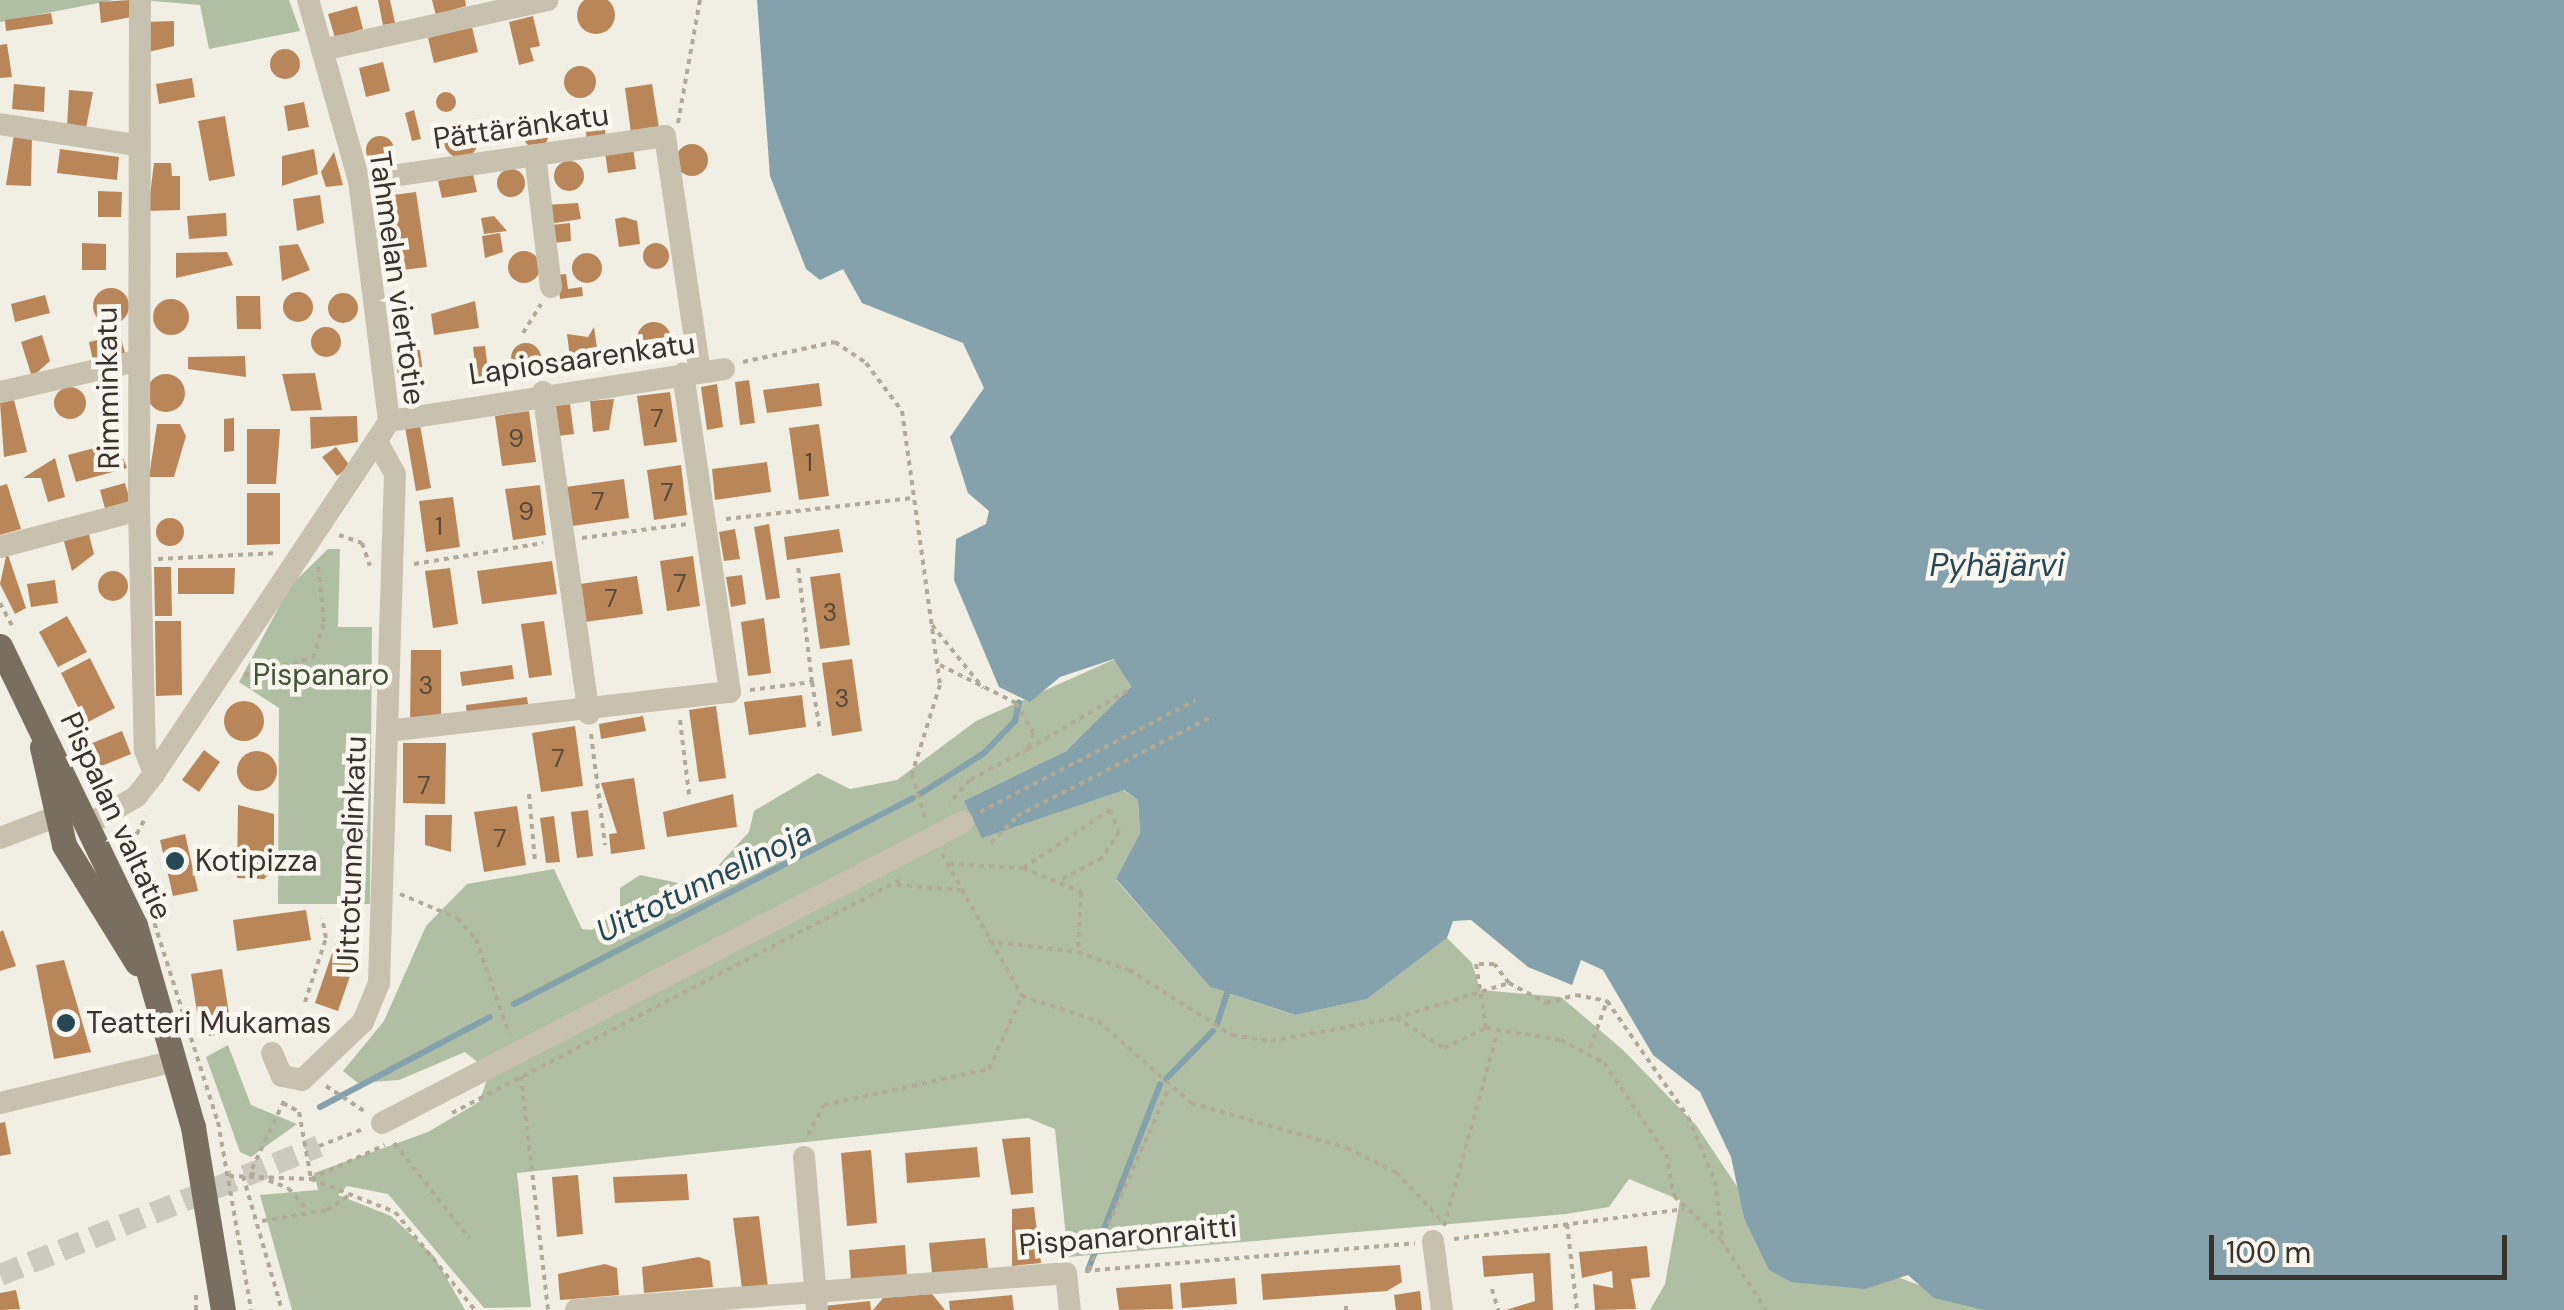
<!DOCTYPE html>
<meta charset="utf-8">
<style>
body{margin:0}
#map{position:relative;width:2564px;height:1310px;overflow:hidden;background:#f1eee3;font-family:"DM Sans",sans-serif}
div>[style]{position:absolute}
.green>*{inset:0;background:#b0bfa4}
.water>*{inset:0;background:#84a1ac}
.stream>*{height:6px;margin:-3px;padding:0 3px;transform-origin:3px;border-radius:3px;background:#84a1ac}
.building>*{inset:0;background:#b98659}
.round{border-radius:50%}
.minor-tunnel>*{height:22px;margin-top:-11px;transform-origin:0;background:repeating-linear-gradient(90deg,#ccc9be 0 22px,transparent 0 33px)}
.path>*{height:4px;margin-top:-2px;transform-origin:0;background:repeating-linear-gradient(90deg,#b2a998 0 5px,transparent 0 10px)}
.minor>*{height:22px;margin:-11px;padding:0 11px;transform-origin:11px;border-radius:11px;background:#c9c1af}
.major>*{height:25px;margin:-12.5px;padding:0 12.5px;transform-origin:12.5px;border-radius:12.5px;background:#796e5f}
.dots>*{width:28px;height:28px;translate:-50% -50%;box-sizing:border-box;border:5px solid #f9f7ef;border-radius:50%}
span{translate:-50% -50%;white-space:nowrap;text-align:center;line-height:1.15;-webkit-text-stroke:9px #f9f7ef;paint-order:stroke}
.number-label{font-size:25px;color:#594837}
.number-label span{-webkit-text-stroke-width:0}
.street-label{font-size:30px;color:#39332c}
.park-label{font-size:30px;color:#415433}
.poi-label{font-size:30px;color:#39332c}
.left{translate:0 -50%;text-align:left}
.water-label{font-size:32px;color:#264856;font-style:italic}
.scale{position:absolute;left:2209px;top:1235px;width:298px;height:45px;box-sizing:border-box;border:5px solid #39332c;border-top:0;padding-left:12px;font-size:30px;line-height:35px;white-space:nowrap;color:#39332c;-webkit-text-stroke:8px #f9f7ef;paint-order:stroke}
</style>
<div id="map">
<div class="green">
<i style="clip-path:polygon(0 0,114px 0,0 22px)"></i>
<i style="clip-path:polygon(141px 0,289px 0,300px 31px,209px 49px,200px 5px)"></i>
<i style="clip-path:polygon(328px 549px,340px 549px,338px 627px,372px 627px,370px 904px,278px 904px,279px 708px,239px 682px,290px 586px)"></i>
<i style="clip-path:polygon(1115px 659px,1131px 688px,1066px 751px,965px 801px,1123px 790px,1138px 800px,1140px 833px,1116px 880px,1210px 987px,1294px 1015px,1367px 999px,1447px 938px,1472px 963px,1480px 990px,1561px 997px,1623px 1050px,1696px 1125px,1738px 1188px,1744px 1218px,1984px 1310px,1650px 1310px,1665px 1284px,1680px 1200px,1629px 1179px,1609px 1207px,1566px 1214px,1068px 1257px,1055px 1129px,1028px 1118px,517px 1173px,531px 1307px,484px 1308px,388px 1194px,347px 1186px,338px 1195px,391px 1216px,434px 1256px,465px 1310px,292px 1310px,260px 1195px,318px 1190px,314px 1173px,428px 1132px,479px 1102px,490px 1072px,465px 1052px,399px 1080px,358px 1083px,343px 1071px,384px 1021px,426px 926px,467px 884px,554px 869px,582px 929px,592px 930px,620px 909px,620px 888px,640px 875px,688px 885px,715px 869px,749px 832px,754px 811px,818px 773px,850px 789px,897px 780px,976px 721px)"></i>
<i style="clip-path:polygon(228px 1045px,251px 1105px,297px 1124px,251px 1157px,240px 1152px,206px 1057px)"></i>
</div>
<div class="water">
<i style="clip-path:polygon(757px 0,2564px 0,2564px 1310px,1984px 1310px,1934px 1298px,1908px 1275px,1865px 1289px,1791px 1282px,1769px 1270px,1744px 1218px,1731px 1157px,1700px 1092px,1653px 1055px,1603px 970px,1581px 960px,1572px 985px,1528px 967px,1471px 920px,1453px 921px,1447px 938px,1367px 999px,1295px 1015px,1210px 987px,1116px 879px,1140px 833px,1138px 800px,1124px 790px,982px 838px,964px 801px,1066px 751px,1131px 687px,1114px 659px,1060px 677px,1030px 702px,999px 687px,954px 580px,956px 539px,986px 524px,989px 511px,968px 493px,950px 437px,984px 388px,963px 343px,862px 303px,843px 269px,820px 280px,806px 269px,770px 176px)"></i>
</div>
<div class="stream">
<i style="left:920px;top:794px;width:76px;rotate:-32.6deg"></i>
<i style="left:984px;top:753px;width:45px;rotate:-45.9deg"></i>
<i style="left:1015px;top:721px;width:19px;rotate:-78deg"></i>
<i style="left:514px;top:1004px;width:449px;rotate:-27.3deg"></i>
<i style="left:1217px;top:1024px;width:33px;rotate:-72deg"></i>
<i style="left:1166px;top:1079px;width:67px;rotate:-45.6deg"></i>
<i style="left:320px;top:1107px;width:192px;rotate:-27.9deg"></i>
<i style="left:1088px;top:1270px;width:199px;rotate:-68.8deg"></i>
</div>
<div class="building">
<i class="round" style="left:577px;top:-4px;width:38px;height:38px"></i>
<i style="clip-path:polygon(130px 0,131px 17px,101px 23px,99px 2px)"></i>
<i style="clip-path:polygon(378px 0,390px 0,395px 23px,383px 25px)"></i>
<i style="clip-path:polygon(432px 0,465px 0,466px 6px,436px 15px)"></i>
<i style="clip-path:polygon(357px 6px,363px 29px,335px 38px,328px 14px)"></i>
<i style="clip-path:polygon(51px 13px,53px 24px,6px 31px,5px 20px)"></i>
<i style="clip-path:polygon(533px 16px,540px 46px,530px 48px,534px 61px,519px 65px,509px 22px)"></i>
<i style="clip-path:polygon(174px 21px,174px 46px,144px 53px,143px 22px)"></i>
<i style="clip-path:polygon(472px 27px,478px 52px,434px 63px,428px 38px)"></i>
<i style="clip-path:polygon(7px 44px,12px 77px,0 78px,0 45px)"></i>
<i class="round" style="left:270px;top:49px;width:30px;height:30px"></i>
<i style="clip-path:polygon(383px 62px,390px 91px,366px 97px,359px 68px)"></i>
<i class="round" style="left:564px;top:66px;width:32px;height:32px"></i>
<i style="clip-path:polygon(192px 78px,195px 97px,159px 104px,156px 84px)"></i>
<i style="clip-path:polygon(14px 84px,45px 87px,44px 112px,12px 109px)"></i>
<i style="clip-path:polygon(652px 84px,659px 128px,631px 133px,625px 88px)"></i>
<i style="clip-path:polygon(69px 90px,93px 92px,86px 128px,67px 127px)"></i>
<i class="round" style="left:436px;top:92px;width:20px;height:20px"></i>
<i style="clip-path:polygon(304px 102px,309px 127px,288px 131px,284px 106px)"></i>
<i style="clip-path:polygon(414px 110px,421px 139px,412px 141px,405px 113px)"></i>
<i style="clip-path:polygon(602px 113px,606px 136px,587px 139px,584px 121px)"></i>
<i style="clip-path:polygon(225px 116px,235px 176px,209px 181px,198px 121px)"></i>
<i class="round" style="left:524px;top:124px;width:24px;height:24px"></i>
<i class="round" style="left:444px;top:124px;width:34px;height:34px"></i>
<i style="clip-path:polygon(14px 134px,32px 134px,31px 186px,6px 185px)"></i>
<i class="round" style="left:366px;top:136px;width:28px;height:28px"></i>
<i class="round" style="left:676px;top:144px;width:32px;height:32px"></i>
<i style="clip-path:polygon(633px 148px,636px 169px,608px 173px,605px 152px)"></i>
<i style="clip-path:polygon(60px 149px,119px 157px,117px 180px,57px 173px)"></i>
<i style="clip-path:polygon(314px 149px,318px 174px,282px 186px,282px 156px)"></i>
<i style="clip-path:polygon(334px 152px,343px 185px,326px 187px,321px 172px)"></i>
<i class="round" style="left:554px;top:161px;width:30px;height:30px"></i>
<i style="clip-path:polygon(154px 163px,171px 163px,172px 176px,180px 176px,180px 210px,148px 211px)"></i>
<i class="round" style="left:497px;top:169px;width:28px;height:28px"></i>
<i style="clip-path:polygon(473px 174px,477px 192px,442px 198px,438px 181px)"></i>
<i style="clip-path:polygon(98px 191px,122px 192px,121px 217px,98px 217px)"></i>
<i style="clip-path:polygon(416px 192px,427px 267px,395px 271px,385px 196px)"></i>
<i style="clip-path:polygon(320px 195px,324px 223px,297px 231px,293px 199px)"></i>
<i style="clip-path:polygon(578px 203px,581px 219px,549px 224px,546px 205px)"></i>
<i style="clip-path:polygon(226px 213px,227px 236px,189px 239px,187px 216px)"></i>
<i style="clip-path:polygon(494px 216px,507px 231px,484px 234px,481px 218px)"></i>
<i style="clip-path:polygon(624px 217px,637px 221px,640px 244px,619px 247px,615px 219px)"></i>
<i style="clip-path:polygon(570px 223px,571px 241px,553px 243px,551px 225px)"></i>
<i style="clip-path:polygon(500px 233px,503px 252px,485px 258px,482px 236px)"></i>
<i style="clip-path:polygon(82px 243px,106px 244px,106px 270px,82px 270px)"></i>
<i class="round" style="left:643px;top:243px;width:26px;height:26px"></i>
<i style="clip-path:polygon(298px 244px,310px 270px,282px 281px,279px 246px)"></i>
<i class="round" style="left:508px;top:251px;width:32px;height:32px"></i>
<i class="round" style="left:572px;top:253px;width:30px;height:30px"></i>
<i style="clip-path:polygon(176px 253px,227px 252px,233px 265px,176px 278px)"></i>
<i style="clip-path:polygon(566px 274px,568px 289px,582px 287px,583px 296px,560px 299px,557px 275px)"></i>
<i class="round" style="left:93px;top:288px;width:36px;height:36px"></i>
<i class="round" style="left:283px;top:292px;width:30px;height:30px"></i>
<i class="round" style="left:328px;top:293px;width:30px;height:30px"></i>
<i style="clip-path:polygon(45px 295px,50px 313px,15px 322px,11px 304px)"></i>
<i style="clip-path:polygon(236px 296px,260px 296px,261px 329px,237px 329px)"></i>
<i class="round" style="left:153px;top:299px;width:36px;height:36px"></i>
<i style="clip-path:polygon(475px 301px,479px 328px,434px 335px,431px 314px)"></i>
<i style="clip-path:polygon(409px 305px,411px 324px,395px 326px,393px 307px)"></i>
<i class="round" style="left:637px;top:322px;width:34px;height:34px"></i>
<i style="clip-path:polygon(594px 327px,599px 362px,571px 366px,567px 334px,588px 337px)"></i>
<i class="round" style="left:311px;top:327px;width:30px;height:30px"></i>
<i style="clip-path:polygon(42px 335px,50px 361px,32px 377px,21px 342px)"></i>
<i style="clip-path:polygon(120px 335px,125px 353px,93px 361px,89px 342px)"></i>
<i class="round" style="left:511px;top:343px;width:30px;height:30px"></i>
<i style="clip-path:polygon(419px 344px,425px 386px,400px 389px,394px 347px)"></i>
<i style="clip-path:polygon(485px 346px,489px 377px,477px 379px,473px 347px)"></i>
<i style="clip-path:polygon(245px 356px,246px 377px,188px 369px,188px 357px)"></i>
<i style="clip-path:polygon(315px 373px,322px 410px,291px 411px,282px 374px)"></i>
<i class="round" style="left:147px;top:374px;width:38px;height:38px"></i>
<i style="clip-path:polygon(749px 380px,755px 423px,740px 425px,735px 382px)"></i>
<i style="clip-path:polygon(819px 383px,822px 406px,767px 413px,763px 390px)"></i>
<i style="clip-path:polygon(717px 384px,723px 427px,707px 430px,701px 387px)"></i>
<i class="round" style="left:54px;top:387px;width:32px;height:32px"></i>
<i style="clip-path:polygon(670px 392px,677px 442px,644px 446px,637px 396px)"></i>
<i style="clip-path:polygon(614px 399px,609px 430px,593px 432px,590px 401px)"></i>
<i style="clip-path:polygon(14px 400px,27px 452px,4px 457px,0 403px)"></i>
<i style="clip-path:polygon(570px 404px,574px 434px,558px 436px,554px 406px)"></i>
<i style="clip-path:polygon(529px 411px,536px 462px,502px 466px,495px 416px)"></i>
<i style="clip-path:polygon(357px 416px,358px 442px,311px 449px,310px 417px)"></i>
<i style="clip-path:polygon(234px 418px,234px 451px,224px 452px,224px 419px)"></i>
<i style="clip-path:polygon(157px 424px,180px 424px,186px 436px,174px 477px,149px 477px)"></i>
<i style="clip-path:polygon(819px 424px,829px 496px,799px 500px,789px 428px)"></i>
<i style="clip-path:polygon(420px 425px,431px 488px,416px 491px,405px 427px)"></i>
<i style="clip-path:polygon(247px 429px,280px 429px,276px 484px,247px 484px)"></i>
<i style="clip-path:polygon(117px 442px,127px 468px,76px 482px,68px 455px)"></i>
<i style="clip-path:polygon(336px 447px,350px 466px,337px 476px,322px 457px)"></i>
<i style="clip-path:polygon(55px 458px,65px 497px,48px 502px,41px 478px,23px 478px)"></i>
<i style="clip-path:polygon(767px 462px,771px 492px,715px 500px,712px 469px)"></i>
<i style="clip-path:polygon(681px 465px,687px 515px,654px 520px,647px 470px)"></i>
<i style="clip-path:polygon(624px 479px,629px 518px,572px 526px,566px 487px)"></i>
<i style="clip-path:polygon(125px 483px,131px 505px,106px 512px,100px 490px)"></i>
<i style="clip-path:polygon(7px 484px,21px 529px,0 535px,0 486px)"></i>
<i style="clip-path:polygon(540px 485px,546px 535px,513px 540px,505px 489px)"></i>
<i style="clip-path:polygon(247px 493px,280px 493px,280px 544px,247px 545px)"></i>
<i style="clip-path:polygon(453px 497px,460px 547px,426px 552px,419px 501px)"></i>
<i class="round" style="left:156px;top:518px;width:28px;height:28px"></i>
<i style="clip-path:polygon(769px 524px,780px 598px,766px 600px,754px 527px)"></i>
<i style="clip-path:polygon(735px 529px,740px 559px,724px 561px,719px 532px)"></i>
<i style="clip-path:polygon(839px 529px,843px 552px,787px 560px,784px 537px)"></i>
<i style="clip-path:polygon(88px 531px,94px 554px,72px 571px,63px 538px)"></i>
<i style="clip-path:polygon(7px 552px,26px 608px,15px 614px,0 584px)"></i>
<i style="clip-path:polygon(693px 556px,700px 606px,667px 611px,660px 561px)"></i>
<i style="clip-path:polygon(552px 561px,557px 594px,482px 604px,477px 571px)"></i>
<i style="clip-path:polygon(154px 567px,171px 567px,172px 616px,155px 616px)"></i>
<i style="clip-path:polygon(178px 568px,235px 568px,234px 594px,178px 594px)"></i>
<i style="clip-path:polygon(450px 568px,458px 624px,433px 628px,425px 571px)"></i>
<i class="round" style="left:98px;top:571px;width:30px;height:30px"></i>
<i style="clip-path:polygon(840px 573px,850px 645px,820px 649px,810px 577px)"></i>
<i style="clip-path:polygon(742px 575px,746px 604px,731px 607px,726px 577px)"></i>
<i style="clip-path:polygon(637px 576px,643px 614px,585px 622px,580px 584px)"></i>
<i style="clip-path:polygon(55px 580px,58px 603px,31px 607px,27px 584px)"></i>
<i style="clip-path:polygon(67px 616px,87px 652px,58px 667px,39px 632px)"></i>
<i style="clip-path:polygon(764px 618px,771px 673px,748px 676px,741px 622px)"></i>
<i style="clip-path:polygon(155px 621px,181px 621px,182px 695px,156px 696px)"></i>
<i style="clip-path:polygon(544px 621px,552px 675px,529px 678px,521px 624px)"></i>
<i style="clip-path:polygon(411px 650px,441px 650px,441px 723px,410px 723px)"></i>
<i style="clip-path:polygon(90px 658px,115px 708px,86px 723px,61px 673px)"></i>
<i style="clip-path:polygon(852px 659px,862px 731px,832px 736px,822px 663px)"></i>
<i style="clip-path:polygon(512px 665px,514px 679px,462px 686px,460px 672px)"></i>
<i style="clip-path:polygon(802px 695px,806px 727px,749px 735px,744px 702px)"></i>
<i style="clip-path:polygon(527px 697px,529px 711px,467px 719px,466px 705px)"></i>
<i class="round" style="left:224px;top:701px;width:40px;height:40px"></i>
<i style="clip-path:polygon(716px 706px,726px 778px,699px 782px,689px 710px)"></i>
<i style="clip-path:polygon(643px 716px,646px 731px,601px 739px,599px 724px)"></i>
<i style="clip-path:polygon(575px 726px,583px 786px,541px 792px,532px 733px)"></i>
<i style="clip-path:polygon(122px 731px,131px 754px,94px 769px,85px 746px)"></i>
<i style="clip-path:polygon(403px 743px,446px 743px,445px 804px,403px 803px)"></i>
<i style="clip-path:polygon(204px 750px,220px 762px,199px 792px,182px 780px)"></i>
<i class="round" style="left:237px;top:751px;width:40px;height:40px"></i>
<i style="clip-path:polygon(634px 778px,645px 849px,611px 854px,609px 834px,617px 833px,601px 783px)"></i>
<i style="clip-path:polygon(733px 794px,737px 827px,667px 837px,663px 812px)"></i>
<i style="clip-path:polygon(238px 805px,274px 814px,274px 869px,264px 879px,237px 878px)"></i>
<i style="clip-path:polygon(517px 806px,526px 865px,484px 872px,474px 812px)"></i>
<i style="clip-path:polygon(588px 810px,593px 856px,577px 858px,571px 812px)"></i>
<i style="clip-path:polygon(425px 815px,452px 815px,451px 852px,425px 845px)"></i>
<i style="clip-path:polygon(554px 816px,560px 862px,546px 863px,540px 818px)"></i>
<i style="clip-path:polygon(185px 834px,198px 891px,173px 896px,160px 840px)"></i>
<i style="clip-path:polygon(306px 910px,311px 940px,237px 951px,233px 920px)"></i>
<i style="clip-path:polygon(3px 930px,16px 966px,0 971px,0 932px)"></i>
<i style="clip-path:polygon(339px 933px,362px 941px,338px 1011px,315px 1003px)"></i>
<i style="clip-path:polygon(64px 960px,91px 1052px,54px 1059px,36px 965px)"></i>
<i style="clip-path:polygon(222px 969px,232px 1033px,201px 1037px,191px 974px)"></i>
<i style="clip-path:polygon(5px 1122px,11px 1154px,0 1156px,0 1123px)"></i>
<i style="clip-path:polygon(1030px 1137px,1033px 1193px,1011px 1195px,1002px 1139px)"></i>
<i style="clip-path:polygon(977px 1147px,980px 1177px,907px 1183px,905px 1153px)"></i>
<i style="clip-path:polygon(871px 1150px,877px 1223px,847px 1226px,841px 1153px)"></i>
<i style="clip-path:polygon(687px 1174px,689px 1200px,615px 1203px,613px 1177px)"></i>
<i style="clip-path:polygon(578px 1175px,583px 1234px,557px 1237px,552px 1177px)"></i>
<i style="clip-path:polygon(1034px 1207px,1041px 1263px,1012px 1266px,1012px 1209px)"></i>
<i style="clip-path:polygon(759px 1216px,768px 1287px,742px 1289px,733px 1218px)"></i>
<i style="clip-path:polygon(985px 1238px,988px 1268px,932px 1273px,929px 1243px)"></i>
<i style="clip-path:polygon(905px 1245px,907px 1275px,851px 1280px,849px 1250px)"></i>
<i style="clip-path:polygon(1647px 1246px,1650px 1277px,1631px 1279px,1636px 1309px,1595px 1310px,1593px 1284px,1613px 1288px,1612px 1271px,1582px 1278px,1579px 1252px)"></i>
<i style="clip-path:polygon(1550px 1253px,1553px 1310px,1506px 1310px,1535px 1301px,1533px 1273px,1484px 1277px,1482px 1256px)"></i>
<i style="clip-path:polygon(699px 1257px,710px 1261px,713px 1287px,644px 1293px,642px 1267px)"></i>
<i style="clip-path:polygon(605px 1264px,617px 1268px,619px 1295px,560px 1300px,558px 1274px)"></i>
<i style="clip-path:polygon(1400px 1265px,1402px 1282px,1387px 1291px,1263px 1300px,1261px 1274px)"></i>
<i style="clip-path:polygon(1235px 1278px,1237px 1304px,1182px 1308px,1180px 1283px)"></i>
<i style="clip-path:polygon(1171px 1284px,1173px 1309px,1119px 1310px,1116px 1288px)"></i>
<i style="clip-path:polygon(16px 1290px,20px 1309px,0 1310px,0 1293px)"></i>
<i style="clip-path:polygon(1420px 1291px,1422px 1310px,1396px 1310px,1394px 1295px)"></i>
<i style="clip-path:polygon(932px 1294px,945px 1310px,873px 1310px,883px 1298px)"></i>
<i style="clip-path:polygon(1012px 1295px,1014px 1310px,950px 1310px,949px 1301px)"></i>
<i style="clip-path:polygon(870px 1301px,871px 1310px,824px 1310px,824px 1306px)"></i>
</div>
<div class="minor-tunnel">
<i style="left:0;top:1275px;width:344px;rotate:-22deg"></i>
</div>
<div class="path">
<i style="left:678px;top:123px;width:125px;rotate:-79.9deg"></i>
<i style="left:523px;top:333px;width:34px;rotate:-58deg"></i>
<i style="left:743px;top:362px;width:94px;rotate:-12.3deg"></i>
<i style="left:835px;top:342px;width:37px;rotate:34deg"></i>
<i style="left:866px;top:363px;width:60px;rotate:53.1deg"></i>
<i style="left:902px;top:411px;width:277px;rotate:82.1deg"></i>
<i style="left:940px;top:685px;width:93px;rotate:107.5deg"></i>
<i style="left:912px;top:774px;width:46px;rotate:73.5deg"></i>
<i style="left:726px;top:519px;width:188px;rotate:-6.4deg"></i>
<i style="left:339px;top:535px;width:24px;rotate:19deg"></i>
<i style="left:362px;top:543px;width:24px;rotate:71deg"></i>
<i style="left:582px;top:538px;width:106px;rotate:-7.6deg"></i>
<i style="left:158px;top:559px;width:120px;rotate:-2.9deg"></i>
<i style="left:414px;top:564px;width:131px;rotate:-9.2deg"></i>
<i style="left:0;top:603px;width:26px;rotate:62deg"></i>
<i style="left:932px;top:625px;width:81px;rotate:51deg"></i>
<i style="left:940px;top:665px;width:85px;rotate:26.6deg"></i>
<i style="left:1016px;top:703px;width:34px;rotate:60deg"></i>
<i style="left:1033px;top:733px;width:17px;rotate:107deg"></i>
<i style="left:1028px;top:749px;width:66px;rotate:151.9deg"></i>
<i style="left:970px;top:780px;width:31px;rotate:132deg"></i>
<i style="left:244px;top:675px;width:71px;rotate:-13.8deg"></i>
<i style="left:313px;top:658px;width:38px;rotate:-73deg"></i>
<i style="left:324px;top:622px;width:58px;rotate:-95.9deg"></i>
<i style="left:812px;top:682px;width:50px;rotate:80.7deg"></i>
<i style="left:750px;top:690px;width:63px;rotate:-7.4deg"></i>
<i style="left:812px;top:682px;width:116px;rotate:-96.9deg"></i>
<i style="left:680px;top:720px;width:75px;rotate:83.1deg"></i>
<i style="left:591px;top:734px;width:112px;rotate:82.8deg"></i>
<i style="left:1028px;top:749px;width:120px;rotate:-30.6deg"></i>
<i style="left:529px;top:794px;width:67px;rotate:84.9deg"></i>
<i style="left:980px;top:812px;width:243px;rotate:-27.4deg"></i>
<i style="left:124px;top:828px;width:309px;rotate:72.3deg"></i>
<i style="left:218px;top:1122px;width:191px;rotate:80deg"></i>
<i style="left:132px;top:843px;width:30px;rotate:-62deg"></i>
<i style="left:991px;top:843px;width:37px;rotate:-46deg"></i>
<i style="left:1017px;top:816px;width:220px;rotate:-27deg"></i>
<i style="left:942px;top:854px;width:163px;rotate:60.6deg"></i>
<i style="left:1022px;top:996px;width:80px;rotate:18.2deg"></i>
<i style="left:1098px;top:1021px;width:124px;rotate:41.4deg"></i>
<i style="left:1191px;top:1103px;width:162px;rotate:16.1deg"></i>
<i style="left:1347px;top:1148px;width:55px;rotate:26.1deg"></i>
<i style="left:1396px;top:1172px;width:67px;rotate:46.8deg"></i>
<i style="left:949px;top:864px;width:74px;rotate:3.1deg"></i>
<i style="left:1023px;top:868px;width:63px;rotate:22.5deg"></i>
<i style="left:1081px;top:892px;width:60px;rotate:92.9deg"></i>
<i style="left:1023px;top:868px;width:105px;rotate:-33.7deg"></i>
<i style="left:1110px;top:810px;width:24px;rotate:68deg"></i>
<i style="left:1119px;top:832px;width:31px;rotate:123deg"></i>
<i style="left:1102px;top:858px;width:45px;rotate:152.3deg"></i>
<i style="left:897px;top:885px;width:64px;rotate:4.5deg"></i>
<i style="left:400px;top:894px;width:62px;rotate:22.8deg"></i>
<i style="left:457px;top:918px;width:28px;rotate:48deg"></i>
<i style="left:476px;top:939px;width:101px;rotate:70.8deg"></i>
<i style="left:988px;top:941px;width:91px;rotate:7deg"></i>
<i style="left:1078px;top:952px;width:54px;rotate:19.4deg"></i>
<i style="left:1129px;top:970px;width:122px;rotate:32.3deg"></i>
<i style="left:1232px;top:1035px;width:39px;rotate:9deg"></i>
<i style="left:1271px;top:1041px;width:127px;rotate:-10.4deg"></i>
<i style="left:1396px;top:1018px;width:118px;rotate:-17.2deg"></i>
<i style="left:1509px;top:983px;width:42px;rotate:28.4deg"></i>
<i style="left:1546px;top:1003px;width:31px;rotate:-15deg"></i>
<i style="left:1576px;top:995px;width:32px;rotate:11deg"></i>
<i style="left:1509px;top:983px;width:24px;rotate:-128deg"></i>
<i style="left:1494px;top:964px;width:18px;rotate:180deg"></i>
<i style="left:1476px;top:964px;width:65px;rotate:81.1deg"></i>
<i style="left:1486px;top:1028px;width:76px;rotate:9.1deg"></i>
<i style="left:1561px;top:1040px;width:49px;rotate:28.1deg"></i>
<i style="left:1604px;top:1063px;width:110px;rotate:55.7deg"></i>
<i style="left:1666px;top:1154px;width:43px;rotate:79.2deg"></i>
<i style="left:1674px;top:1196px;width:64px;rotate:43.1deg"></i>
<i style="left:1721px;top:1240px;width:83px;rotate:57.3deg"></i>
<i style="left:1607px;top:1001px;width:141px;rotate:55.1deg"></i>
<i style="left:1688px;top:1117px;width:69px;rotate:67.1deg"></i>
<i style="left:1715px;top:1181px;width:57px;rotate:83deg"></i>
<i style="left:305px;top:1002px;width:67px;rotate:-71.8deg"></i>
<i style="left:326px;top:938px;width:20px;rotate:-101deg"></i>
<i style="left:1396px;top:1018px;width:57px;rotate:32deg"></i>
<i style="left:1444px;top:1048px;width:47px;rotate:-25.5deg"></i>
<i style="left:1590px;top:1048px;width:50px;rotate:-70.1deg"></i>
<i style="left:521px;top:1076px;width:236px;rotate:83.4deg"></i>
<i style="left:326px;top:1086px;width:45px;rotate:33.3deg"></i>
<i style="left:284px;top:1101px;width:80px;rotate:115.3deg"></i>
<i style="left:250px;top:1173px;width:41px;rotate:21.5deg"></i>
<i style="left:288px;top:1188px;width:30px;rotate:48deg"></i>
<i style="left:283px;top:1103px;width:18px;rotate:29deg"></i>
<i style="left:299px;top:1112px;width:68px;rotate:79.8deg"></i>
<i style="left:311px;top:1179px;width:81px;rotate:-24.7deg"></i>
<i style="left:452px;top:1113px;width:505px;rotate:-27.48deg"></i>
<i style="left:808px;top:1135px;width:34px;rotate:-62deg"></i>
<i style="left:824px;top:1105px;width:169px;rotate:-12.3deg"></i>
<i style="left:989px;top:1069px;width:80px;rotate:-65.7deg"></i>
<i style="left:394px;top:1143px;width:121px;rotate:51.7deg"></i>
<i style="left:319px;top:1146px;width:47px;rotate:-21.1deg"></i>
<i style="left:229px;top:1176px;width:82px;rotate:2.1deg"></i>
<i style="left:311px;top:1179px;width:90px;rotate:21.4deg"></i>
<i style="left:395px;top:1212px;width:127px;rotate:50.8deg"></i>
<i style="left:243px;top:1176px;width:140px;rotate:73.8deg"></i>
<i style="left:262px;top:1221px;width:66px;rotate:-9.6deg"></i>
<i style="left:327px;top:1210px;width:29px;rotate:-34deg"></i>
<i style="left:1567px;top:1224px;width:87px;rotate:83.4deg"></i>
<i style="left:1444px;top:1226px;width:200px;rotate:-74.6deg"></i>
<i style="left:1454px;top:1239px;width:232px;rotate:-7.4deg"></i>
<i style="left:1088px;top:1270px;width:199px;rotate:-66deg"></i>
<i style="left:1085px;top:1271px;width:331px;rotate:-4.8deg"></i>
<i style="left:1492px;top:1289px;width:22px;rotate:74deg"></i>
<i style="left:196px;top:1295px;width:15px;rotate:90deg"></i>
<i style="left:1346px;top:1306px;width:4px;rotate:90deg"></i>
</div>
<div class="minor">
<i style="left:140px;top:0;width:510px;rotate:90.11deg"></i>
<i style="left:139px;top:510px;width:240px;rotate:88.6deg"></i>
<i style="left:145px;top:750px;width:26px;rotate:69deg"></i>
<i style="left:322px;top:50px;width:231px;rotate:-12.5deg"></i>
<i style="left:0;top:124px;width:138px;rotate:8.8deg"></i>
<i style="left:535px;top:155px;width:133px;rotate:83.1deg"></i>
<i style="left:385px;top:177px;width:283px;rotate:-8.3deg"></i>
<i style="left:665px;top:136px;width:239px;rotate:81.6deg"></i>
<i style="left:0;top:392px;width:140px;rotate:-12.8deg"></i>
<i style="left:543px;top:392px;width:325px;rotate:81.9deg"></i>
<i style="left:389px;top:421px;width:339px;rotate:-8.8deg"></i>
<i style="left:0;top:547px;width:144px;rotate:-14.9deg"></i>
<i style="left:387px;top:731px;width:345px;rotate:-6.5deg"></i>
<i style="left:730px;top:692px;width:322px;rotate:-98.4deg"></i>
<i style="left:89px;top:824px;width:54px;rotate:-29.9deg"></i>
<i style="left:136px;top:797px;width:29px;rotate:-52deg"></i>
<i style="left:154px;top:774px;width:424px;rotate:-56.3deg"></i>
<i style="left:389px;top:421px;width:242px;rotate:-97.1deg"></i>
<i style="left:359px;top:181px;width:188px;rotate:-105.7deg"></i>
<i style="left:0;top:838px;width:59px;rotate:-20.9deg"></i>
<i style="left:272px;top:1053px;width:25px;rotate:67deg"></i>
<i style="left:282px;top:1076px;width:20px;rotate:11deg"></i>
<i style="left:302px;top:1080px;width:84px;rotate:-43.6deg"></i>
<i style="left:363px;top:1022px;width:42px;rotate:-67.7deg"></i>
<i style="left:379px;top:983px;width:509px;rotate:-88.2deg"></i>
<i style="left:395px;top:474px;width:35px;rotate:-119deg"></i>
<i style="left:0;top:1103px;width:180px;rotate:-13.5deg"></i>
<i style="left:382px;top:1123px;width:654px;rotate:-27.39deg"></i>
<i style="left:804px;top:1157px;width:154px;rotate:85.1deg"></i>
<i style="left:1433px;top:1241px;width:70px;rotate:82.6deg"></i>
<i style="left:576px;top:1310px;width:491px;rotate:-4.3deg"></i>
<i style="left:1066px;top:1273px;width:37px;rotate:84deg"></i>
</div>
<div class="major">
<i style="left:0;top:646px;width:310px;rotate:64.2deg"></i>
<i style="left:135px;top:925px;width:210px;rotate:74deg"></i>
<i style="left:193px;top:1127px;width:185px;rotate:80.7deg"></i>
<i style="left:42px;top:747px;width:100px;rotate:77.3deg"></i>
<i style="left:64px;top:845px;width:139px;rotate:58.3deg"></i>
</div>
<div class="dots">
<i style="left:175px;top:861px;background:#264856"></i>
<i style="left:66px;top:1023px;background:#264856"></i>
</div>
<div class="number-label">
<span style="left:657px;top:419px">7</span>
<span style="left:516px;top:439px">9</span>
<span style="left:809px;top:463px">1</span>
<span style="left:667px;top:493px">7</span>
<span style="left:598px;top:502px">7</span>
<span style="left:526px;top:512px">9</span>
<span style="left:439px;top:527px">1</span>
<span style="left:680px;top:584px">7</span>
<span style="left:611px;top:599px">7</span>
<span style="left:830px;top:613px">3</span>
<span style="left:426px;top:686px">3</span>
<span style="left:842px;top:699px">3</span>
<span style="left:558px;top:759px">7</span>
<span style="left:424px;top:786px">7</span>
<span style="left:500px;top:839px">7</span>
</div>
<div class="street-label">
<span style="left:521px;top:127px;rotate:-8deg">Pättäränkatu</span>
<span style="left:397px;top:278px;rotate:82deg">Tahmelan viertotie</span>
<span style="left:582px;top:359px;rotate:-8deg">Lapiosaarenkatu</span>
<span style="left:108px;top:388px;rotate:-91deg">Rimminkatu</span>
<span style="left:116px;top:816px;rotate:65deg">Pispalan valtatie</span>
<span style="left:352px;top:855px;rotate:-88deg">Uittotunnelinkatu</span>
<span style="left:1128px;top:1236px;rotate:-5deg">Pispanaronraitti</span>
</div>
<div class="park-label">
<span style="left:321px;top:675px">Pispanaro</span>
</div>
<div class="poi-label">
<span class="left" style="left:195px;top:861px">Kotipizza</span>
<span class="left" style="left:86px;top:1023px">Teatteri Mukamas</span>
</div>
<div class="water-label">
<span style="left:1997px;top:565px">Pyhäjärvi</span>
<span style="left:704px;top:882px;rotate:-26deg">Uittotunnelinoja</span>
</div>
<div class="scale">100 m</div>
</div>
